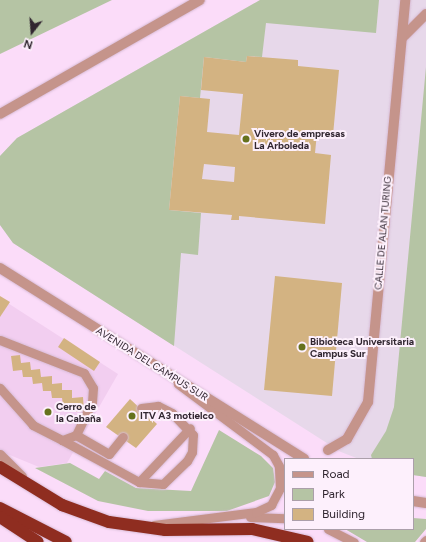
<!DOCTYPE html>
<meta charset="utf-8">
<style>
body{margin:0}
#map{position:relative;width:426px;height:542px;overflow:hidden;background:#fbdcf9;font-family:Figtree,sans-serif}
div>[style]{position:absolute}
.built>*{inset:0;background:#f2cef0}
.education>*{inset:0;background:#e7d8ea}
.green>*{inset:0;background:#b5c4a4}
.building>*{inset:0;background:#d3b382}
.roads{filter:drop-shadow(0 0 1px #d7bbd5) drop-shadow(0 0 1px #d7bbd5)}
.lane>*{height:9px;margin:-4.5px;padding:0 4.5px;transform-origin:4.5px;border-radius:4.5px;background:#c5948b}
.street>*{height:10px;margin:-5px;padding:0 5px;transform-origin:5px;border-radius:5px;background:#c5948b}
.highway>*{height:12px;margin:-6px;padding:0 6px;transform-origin:6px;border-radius:6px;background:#8f2d20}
.dots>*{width:11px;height:11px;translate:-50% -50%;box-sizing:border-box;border:2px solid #fdf0fc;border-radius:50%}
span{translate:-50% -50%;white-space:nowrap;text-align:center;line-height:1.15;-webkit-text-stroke:4px #fdf0fc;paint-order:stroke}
.poi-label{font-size:10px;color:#312630;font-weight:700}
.left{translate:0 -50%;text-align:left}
.street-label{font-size:10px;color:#312630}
.legend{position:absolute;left:284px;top:458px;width:130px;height:72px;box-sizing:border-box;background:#fdf0fc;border:1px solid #ab9faa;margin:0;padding:5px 7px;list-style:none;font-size:12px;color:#312630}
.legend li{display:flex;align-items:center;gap:8px;height:20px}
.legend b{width:20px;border:1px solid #ab9faa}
.north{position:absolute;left:12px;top:12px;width:40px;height:40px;-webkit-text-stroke:3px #fdf0fc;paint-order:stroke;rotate:197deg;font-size:11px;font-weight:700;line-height:16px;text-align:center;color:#312630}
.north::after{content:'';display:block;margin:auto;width:14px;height:18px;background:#312630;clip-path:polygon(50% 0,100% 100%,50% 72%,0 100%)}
</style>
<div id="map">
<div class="built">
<i style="clip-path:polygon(0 298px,118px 374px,67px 463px,39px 467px,0 451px)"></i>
</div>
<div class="education">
<i style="clip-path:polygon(260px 0,426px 0,426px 477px,413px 475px,413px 459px,359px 459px,341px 452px,13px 243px,0 225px,0 156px,17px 138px)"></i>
</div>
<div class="green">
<i style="clip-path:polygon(0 0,112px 0,0 54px)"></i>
<i style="clip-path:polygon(260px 0,379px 0,376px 33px,266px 23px,262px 57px,247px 56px,246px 62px,204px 57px,200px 98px,180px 96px,169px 210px,201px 213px,198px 255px,181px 253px,174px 346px,13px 243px,0 225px,0 156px,17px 138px)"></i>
<i style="clip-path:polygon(426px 67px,426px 477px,413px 475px,413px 459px,372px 459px,371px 455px,386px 431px,394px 407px)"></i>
<i style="clip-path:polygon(219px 430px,261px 456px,273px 468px,275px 482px,269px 496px,227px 511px,148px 511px,98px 501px,35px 468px,70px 463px,99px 479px,105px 471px,136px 488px,191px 491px)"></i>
<i style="clip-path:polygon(413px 518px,426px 519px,426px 529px,415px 542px,367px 542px,345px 529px,413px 529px)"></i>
</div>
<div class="building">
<i style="clip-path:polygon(evenodd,247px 56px,298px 60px,298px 66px,339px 70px,333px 135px,317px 133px,315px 153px,331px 155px,325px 224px,239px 216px,239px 220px,231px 220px,232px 215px,169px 210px,180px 96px,210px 99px,207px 132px,239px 135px,243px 94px,201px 90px,204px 57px,246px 62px,247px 56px,204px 164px,235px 167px,234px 182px,202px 179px,204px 164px)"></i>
<i style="clip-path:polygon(275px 276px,342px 283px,332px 396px,264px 390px)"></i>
<i style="clip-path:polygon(0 296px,10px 302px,0 317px)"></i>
<i style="clip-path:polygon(64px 338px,100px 362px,94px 371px,58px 347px)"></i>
<i style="clip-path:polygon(20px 355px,21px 363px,30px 362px,31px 370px,40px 369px,41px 377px,52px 376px,52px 384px,62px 383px,62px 390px,72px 390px,72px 398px,83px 397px,84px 411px,73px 412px,72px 404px,63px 405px,62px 398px,52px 398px,51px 391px,43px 391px,42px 383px,33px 384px,32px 377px,23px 377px,22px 370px,13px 371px,11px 356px)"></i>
<i style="clip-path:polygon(130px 399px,157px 424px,136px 448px,106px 427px)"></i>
</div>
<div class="roads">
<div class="lane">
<i style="left:0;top:340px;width:90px;rotate:21.4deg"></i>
<i style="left:84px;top:373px;width:17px;rotate:59deg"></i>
<i style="left:93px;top:388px;width:14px;rotate:94deg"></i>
<i style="left:92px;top:402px;width:37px;rotate:116deg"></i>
<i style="left:76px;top:435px;width:15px;rotate:160deg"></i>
<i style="left:62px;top:440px;width:33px;rotate:-153deg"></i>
<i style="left:33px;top:425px;width:50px;rotate:-131.7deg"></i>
<i style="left:76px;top:435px;width:38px;rotate:30deg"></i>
<i style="left:109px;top:454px;width:22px;rotate:-51deg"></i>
<i style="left:62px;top:440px;width:88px;rotate:28.6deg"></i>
<i style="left:139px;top:482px;width:24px;rotate:5deg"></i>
<i style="left:163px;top:484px;width:33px;rotate:-44deg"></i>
<i style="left:187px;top:461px;width:10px;rotate:-61deg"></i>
<i style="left:192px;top:452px;width:17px;rotate:-87deg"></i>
<i style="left:193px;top:435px;width:30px;rotate:-134deg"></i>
<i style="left:172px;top:413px;width:16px;rotate:-153deg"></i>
<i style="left:158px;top:406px;width:17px;rotate:173deg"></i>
<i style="left:0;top:454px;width:31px;rotate:45deg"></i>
<i style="left:139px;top:482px;width:74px;rotate:-46.6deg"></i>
<i style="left:250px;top:517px;width:35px;rotate:2deg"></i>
<i style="left:154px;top:525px;width:103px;rotate:-7.3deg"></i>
<i style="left:256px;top:512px;width:17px;rotate:-25deg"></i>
<i style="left:271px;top:505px;width:19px;rotate:-62deg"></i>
<i style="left:280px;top:488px;width:22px;rotate:-93deg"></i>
<i style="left:279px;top:466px;width:13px;rotate:-119deg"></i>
<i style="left:273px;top:455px;width:119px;rotate:-143.2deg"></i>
<i style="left:328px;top:529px;width:29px;rotate:27deg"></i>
<i style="left:424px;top:542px;width:3px;rotate:-45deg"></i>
</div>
<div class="street">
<i style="left:402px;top:38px;width:34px;rotate:-45deg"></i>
<i style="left:0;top:114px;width:230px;rotate:-29.7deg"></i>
<i style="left:0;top:268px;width:359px;rotate:32.1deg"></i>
<i style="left:328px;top:450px;width:22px;rotate:-30deg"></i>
<i style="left:347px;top:439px;width:43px;rotate:-60.4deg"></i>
<i style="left:368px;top:402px;width:404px;rotate:-84.7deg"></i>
<i style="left:413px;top:501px;width:13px;rotate:9deg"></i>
</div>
<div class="highway">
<i style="left:0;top:467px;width:73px;rotate:31.5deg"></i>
<i style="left:62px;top:505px;width:50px;rotate:19.9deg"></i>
<i style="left:109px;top:522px;width:57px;rotate:8.1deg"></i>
<i style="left:165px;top:530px;width:87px;rotate:-0.7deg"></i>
<i style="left:252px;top:529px;width:57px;rotate:13.1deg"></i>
<i style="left:0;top:508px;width:74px;rotate:27.3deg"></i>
<i style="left:0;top:517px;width:45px;rotate:33.3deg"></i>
</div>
</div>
<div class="dots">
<i style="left:246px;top:139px;background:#66721d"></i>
<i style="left:302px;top:347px;background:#66721d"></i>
<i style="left:48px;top:412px;background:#66721d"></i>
<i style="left:132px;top:416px;background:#66721d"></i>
</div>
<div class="poi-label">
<span class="left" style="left:254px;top:139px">Vivero de empresas<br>La Arboleda</span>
<span class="left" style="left:310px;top:347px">Bibioteca Universitaria<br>Campus Sur</span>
<span class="left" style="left:56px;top:412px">Cerro de<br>la Cabaña</span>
<span class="left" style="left:140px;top:416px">ITV A3 motielco</span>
</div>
<div class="street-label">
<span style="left:383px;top:233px;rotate:-85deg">CALLE DE ALAN TURING</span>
<span style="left:152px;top:364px;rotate:32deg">AVENIDA DEL CAMPUS SUR</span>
</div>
<ul class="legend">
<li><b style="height:5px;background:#c5948b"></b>Road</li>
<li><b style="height:11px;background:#b5c4a4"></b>Park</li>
<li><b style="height:11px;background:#d3b382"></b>Building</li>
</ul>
<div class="north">N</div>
</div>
